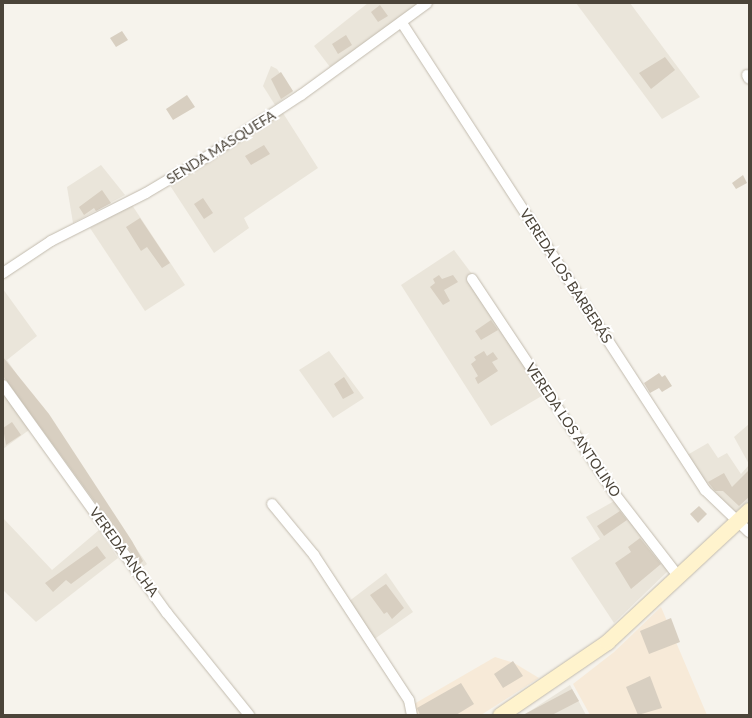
<!DOCTYPE html>
<meta charset="utf-8">
<style>
body{margin:0}
#map{position:relative;width:752px;height:718px;overflow:hidden;background:#f6f3ec;font-family:Lato,sans-serif}
div>[style]{position:absolute}
.residential>*{inset:0;background:#eae5da}
.commercial>*{inset:0;background:#f7ead8}
.building>*{inset:0;background:#d8cfc1}
.roads{filter:drop-shadow(0 0 1px #c2bbae) drop-shadow(0 0 1px #c2bbae)}
.street>*{height:10px;margin:-5px;padding:0 5px;transform-origin:5px;border-radius:5px;background:#fff}
.secondary>*{height:15px;margin:-7.5px;padding:0 7.5px;transform-origin:7.5px;border-radius:7.5px;background:#fff3cd}
span{translate:-50% -50%;white-space:nowrap;text-align:center;line-height:1.15;-webkit-text-stroke:4px #fff;paint-order:stroke}
.street-label{font-size:14px;color:#4b4439}
.frame{position:absolute;inset:0;border:4px solid #4b4439;pointer-events:none}
</style>
<div id="map">
<div class="residential">
<i style="clip-path:polygon(368px 3px,421px 3px,330px 67px,314px 46px)"></i>
<i style="clip-path:polygon(576px 3px,630px 3px,700px 97px,662px 119px)"></i>
<i style="clip-path:polygon(271px 66px,277px 69px,293px 92px,275px 105px,263px 86px)"></i>
<i style="clip-path:polygon(283px 113px,318px 168px,244px 218px,249px 228px,214px 253px,169px 184px)"></i>
<i style="clip-path:polygon(101px 165px,125px 195px,73px 223px,67px 187px)"></i>
<i style="clip-path:polygon(132px 205px,185px 285px,145px 311px,90px 228px)"></i>
<i style="clip-path:polygon(454px 250px,472px 274px,467px 276px,545px 394px,491px 426px,401px 285px)"></i>
<i style="clip-path:polygon(3px 289px,37px 336px,7px 360px,147px 564px,139px 570px,3px 381px)"></i>
<i style="clip-path:polygon(329px 351px,364px 398px,333px 418px,299px 370px)"></i>
<i style="clip-path:polygon(3px 392px,29px 430px,3px 449px)"></i>
<i style="clip-path:polygon(749px 424px,749px 464px,734px 437px)"></i>
<i style="clip-path:polygon(708px 443px,718px 458px,727px 453px,741px 474px,749px 465px,749px 500px,730px 517px,682px 458px)"></i>
<i style="clip-path:polygon(616px 500px,668px 571px,614px 623px,571px 558px,600px 539px,586px 517px)"></i>
<i style="clip-path:polygon(3px 518px,52px 570px,99px 530px,118px 558px,36px 622px,3px 590px)"></i>
<i style="clip-path:polygon(386px 573px,413px 612px,373px 640px,348px 602px)"></i>
<i style="clip-path:polygon(570px 685px,586px 715px,524px 715px)"></i>
</div>
<div class="commercial">
<i style="clip-path:polygon(661px 607px,707px 715px,590px 715px,573px 684px,614px 652px)"></i>
<i style="clip-path:polygon(495px 657px,514px 663px,539px 678px,481px 715px,416px 715px,414px 704px)"></i>
</div>
<div class="building">
<i style="clip-path:polygon(380px 5px,388px 16px,378px 22px,371px 12px)"></i>
<i style="clip-path:polygon(122px 31px,128px 40px,116px 47px,110px 38px)"></i>
<i style="clip-path:polygon(346px 35px,352px 45px,338px 54px,332px 44px)"></i>
<i style="clip-path:polygon(665px 57px,675px 70px,651px 89px,639px 73px)"></i>
<i style="clip-path:polygon(281px 72px,293px 91px,281px 99px,271px 79px)"></i>
<i style="clip-path:polygon(187px 95px,195px 107px,173px 120px,166px 109px)"></i>
<i style="clip-path:polygon(264px 145px,270px 154px,251px 165px,245px 156px)"></i>
<i style="clip-path:polygon(743px 175px,747px 183px,736px 189px,732px 183px)"></i>
<i style="clip-path:polygon(102px 190px,111px 203px,96px 211px,94px 208px,84px 215px,79px 207px)"></i>
<i style="clip-path:polygon(203px 198px,213px 213px,204px 219px,194px 204px)"></i>
<i style="clip-path:polygon(140px 218px,170px 263px,162px 268px,147px 247px,141px 251px,126px 227px)"></i>
<i style="clip-path:polygon(439px 275px,442px 279px,453px 275px,458px 282px,444px 290px,450px 301px,443px 305px,430px 287px,435px 283px,433px 279px)"></i>
<i style="clip-path:polygon(491px 320px,498px 330px,481px 340px,475px 331px)"></i>
<i style="clip-path:polygon(484px 351px,487px 356px,493px 352px,498px 359px,492px 362px,498px 371px,478px 384px,475px 378px,478px 376px,471px 364px,476px 360px,474px 357px)"></i>
<i style="clip-path:polygon(3px 357px,49px 414px,132px 541px,143px 561px,140px 564px,3px 376px)"></i>
<i style="clip-path:polygon(659px 373px,662px 377px,665px 375px,672px 386px,662px 392px,659px 388px,650px 393px,644px 383px)"></i>
<i style="clip-path:polygon(344px 377px,354px 393px,343px 399px,334px 384px)"></i>
<i style="clip-path:polygon(12px 422px,21px 435px,6px 445px,3px 428px)"></i>
<i style="clip-path:polygon(749px 470px,749px 497px,739px 506px,723px 491px,715px 491px,708px 482px,724px 473px,732px 487px)"></i>
<i style="clip-path:polygon(699px 506px,707px 514px,698px 523px,690px 514px)"></i>
<i style="clip-path:polygon(620px 511px,627px 520px,604px 536px,597px 526px)"></i>
<i style="clip-path:polygon(640px 538px,661px 564px,631px 589px,615px 563px,631px 552px,628px 547px)"></i>
<i style="clip-path:polygon(97px 546px,106px 558px,71px 584px,66px 580px,53px 592px,45px 583px)"></i>
<i style="clip-path:polygon(386px 584px,404px 608px,392px 619px,387px 612px,384px 614px,370px 595px)"></i>
<i style="clip-path:polygon(671px 618px,680px 642px,649px 654px,640px 631px)"></i>
<i style="clip-path:polygon(513px 661px,523px 676px,503px 688px,494px 674px)"></i>
<i style="clip-path:polygon(650px 676px,662px 708px,638px 715px,626px 687px)"></i>
<i style="clip-path:polygon(461px 683px,474px 704px,456px 715px,420px 715px,417px 708px)"></i>
<i style="clip-path:polygon(572px 689px,579px 701px,552px 715px,523px 715px)"></i>
</div>
<div class="roads">
<div class="street">
<i style="left:402px;top:23px;width:557px;rotate:57.02deg"></i>
<i style="left:705px;top:490px;width:61px;rotate:43.7deg"></i>
<i style="left:747px;top:75px;width:4px;rotate:63deg"></i>
<i style="left:3px;top:273px;width:58px;rotate:-33.7deg"></i>
<i style="left:51px;top:241px;width:106px;rotate:-26.8deg"></i>
<i style="left:146px;top:193px;width:69px;rotate:-30.7deg"></i>
<i style="left:205px;top:158px;width:115px;rotate:-33.3deg"></i>
<i style="left:301px;top:95px;width:156px;rotate:-36.1deg"></i>
<i style="left:472px;top:279px;width:257px;rotate:56.4deg"></i>
<i style="left:614px;top:493px;width:106px;rotate:52.3deg"></i>
<i style="left:3px;top:385px;width:281px;rotate:54.3deg"></i>
<i style="left:167px;top:613px;width:131px;rotate:51.2deg"></i>
<i style="left:272px;top:504px;width:66px;rotate:50.5deg"></i>
<i style="left:314px;top:555px;width:173px;rotate:56.8deg"></i>
<i style="left:409px;top:700px;width:15px;rotate:79deg"></i>
</div>
<div class="secondary">
<i style="left:500px;top:715px;width:130px;rotate:-34.3deg"></i>
<i style="left:607px;top:642px;width:194px;rotate:-42.9deg"></i>
</div>
</div>
<div class="street-label">
<span style="left:221px;top:147px;rotate:-32deg">SENDA MASQUEFA</span>
<span style="left:566px;top:276px;rotate:57deg">VEREDA LOS BARBERÁS</span>
<span style="left:573px;top:430px;rotate:56deg">VEREDA LOS ANTOLINO</span>
<span style="left:124px;top:552px;rotate:54deg">VEREDA ANCHA</span>
</div>
<div class="frame"></div>
</div>
